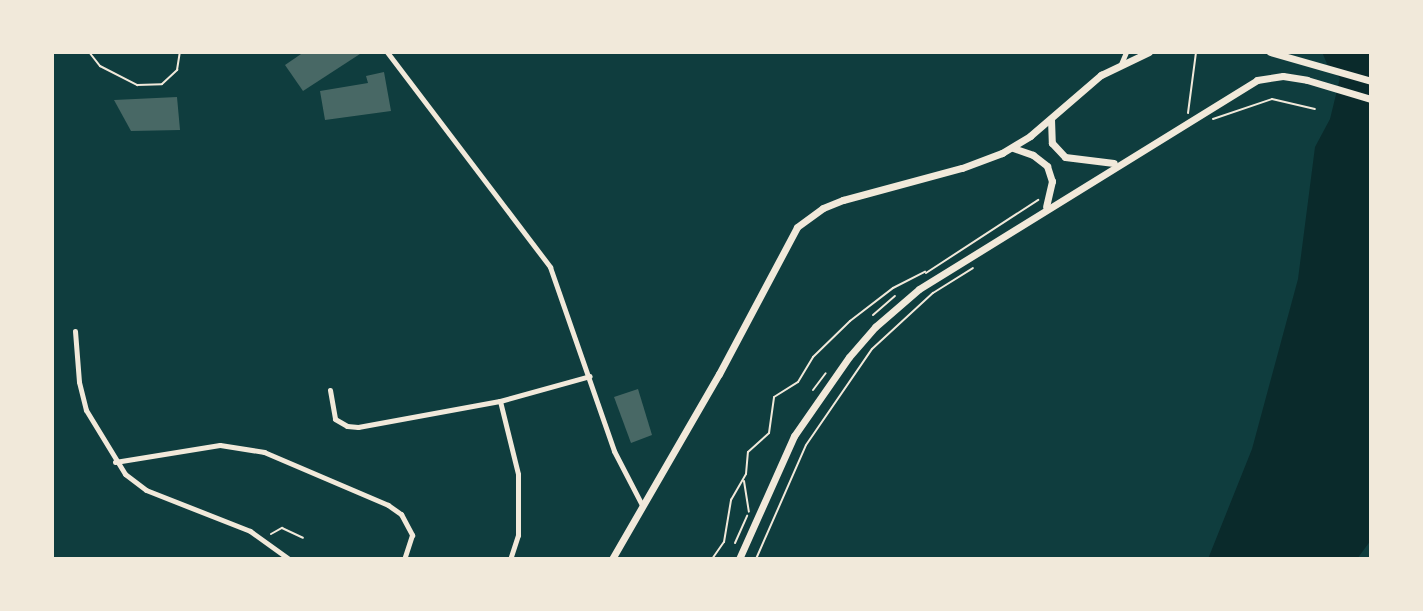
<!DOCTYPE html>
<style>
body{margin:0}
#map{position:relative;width:1423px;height:611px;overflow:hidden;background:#0f3d3e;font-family:"Golos Text",sans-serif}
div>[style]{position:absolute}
.water>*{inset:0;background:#0a2a2b}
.building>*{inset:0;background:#486865}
.path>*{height:2px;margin:-1px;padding:0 1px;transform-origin:1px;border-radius:1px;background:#f1e9da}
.service>*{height:2px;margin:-1px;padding:0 1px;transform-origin:1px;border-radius:1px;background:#f1e9da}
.minor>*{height:5px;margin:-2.5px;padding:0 2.5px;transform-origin:2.5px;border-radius:2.5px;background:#f1e9da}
.primary>*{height:7px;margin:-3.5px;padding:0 3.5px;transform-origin:3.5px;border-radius:3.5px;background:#f1e9da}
span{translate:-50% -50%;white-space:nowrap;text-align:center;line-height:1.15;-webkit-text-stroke:6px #f1e9da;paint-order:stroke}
.frame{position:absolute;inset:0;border:54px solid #f1e9da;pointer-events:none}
</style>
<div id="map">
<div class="water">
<i style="clip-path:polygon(1322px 52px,1371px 52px,1371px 540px,1357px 559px,1208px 559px,1252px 449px,1298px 279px,1315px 147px,1330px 119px,1340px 78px,1328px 66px)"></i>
</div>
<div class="building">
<i style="clip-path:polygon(304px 52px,363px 52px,303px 91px,285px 65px)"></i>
<i style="clip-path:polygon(384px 72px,391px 111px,325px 120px,320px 91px,368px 83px,366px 76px)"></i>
<i style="clip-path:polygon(177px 97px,180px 130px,131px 131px,114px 100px)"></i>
<i style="clip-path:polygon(638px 389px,652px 435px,631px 443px,614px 397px)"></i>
</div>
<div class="path">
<i style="left:1188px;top:113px;width:62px;rotate:-82.5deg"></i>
<i style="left:1213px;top:119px;width:62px;rotate:-18.7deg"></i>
<i style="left:1272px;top:99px;width:44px;rotate:13.1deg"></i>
<i style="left:926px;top:273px;width:134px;rotate:-33.1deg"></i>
<i style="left:873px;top:315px;width:29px;rotate:-41deg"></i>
<i style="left:813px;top:390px;width:21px;rotate:-53deg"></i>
<i style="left:744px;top:481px;width:31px;rotate:81deg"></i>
<i style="left:271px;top:534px;width:13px;rotate:-29deg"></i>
<i style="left:282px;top:528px;width:23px;rotate:25deg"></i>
<i style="left:735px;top:543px;width:30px;rotate:-66deg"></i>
<i style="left:712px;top:559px;width:21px;rotate:-55deg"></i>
<i style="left:724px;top:542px;width:43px;rotate:-80.5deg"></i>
<i style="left:731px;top:500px;width:30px;rotate:-60deg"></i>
<i style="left:746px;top:474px;width:22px;rotate:-85deg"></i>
<i style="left:748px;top:452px;width:28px;rotate:-42deg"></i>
<i style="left:769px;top:433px;width:36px;rotate:-82deg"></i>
<i style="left:774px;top:397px;width:28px;rotate:-32deg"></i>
<i style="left:798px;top:382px;width:29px;rotate:-59deg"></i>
<i style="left:813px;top:357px;width:52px;rotate:-44.2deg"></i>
<i style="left:850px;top:321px;width:54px;rotate:-37.5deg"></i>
<i style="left:893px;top:288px;width:36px;rotate:-27deg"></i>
<i style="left:756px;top:559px;width:124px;rotate:-66.3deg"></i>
<i style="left:806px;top:445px;width:116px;rotate:-55.5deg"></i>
<i style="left:872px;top:349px;width:83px;rotate:-42.6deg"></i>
<i style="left:933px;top:293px;width:47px;rotate:-32deg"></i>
</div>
<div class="service">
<i style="left:89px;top:52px;width:18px;rotate:52deg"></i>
<i style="left:100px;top:66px;width:42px;rotate:27.2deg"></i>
<i style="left:137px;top:85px;width:25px;rotate:-2deg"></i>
<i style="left:162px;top:84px;width:21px;rotate:-43deg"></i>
<i style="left:177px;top:70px;width:18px;rotate:-81deg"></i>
</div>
<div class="minor">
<i style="left:387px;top:52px;width:270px;rotate:52.8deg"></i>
<i style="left:550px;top:267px;width:195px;rotate:70.8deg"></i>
<i style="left:614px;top:451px;width:61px;rotate:62.6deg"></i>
<i style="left:1121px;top:64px;width:13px;rotate:-67deg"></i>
<i style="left:75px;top:331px;width:51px;rotate:85.5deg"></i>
<i style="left:79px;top:382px;width:29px;rotate:76deg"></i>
<i style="left:86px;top:410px;width:75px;rotate:58.6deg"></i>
<i style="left:125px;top:474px;width:26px;rotate:37deg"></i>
<i style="left:146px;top:490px;width:112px;rotate:21.5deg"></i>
<i style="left:250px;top:531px;width:48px;rotate:35.7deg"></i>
<i style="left:330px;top:390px;width:29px;rotate:80deg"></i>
<i style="left:335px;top:419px;width:14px;rotate:30deg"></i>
<i style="left:347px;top:426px;width:11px;rotate:5deg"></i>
<i style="left:358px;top:427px;width:144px;rotate:-10.4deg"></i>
<i style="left:500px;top:401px;width:93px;rotate:-15.5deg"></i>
<i style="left:500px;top:401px;width:75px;rotate:76.1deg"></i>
<i style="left:518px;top:474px;width:61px;rotate:90deg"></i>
<i style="left:518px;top:535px;width:25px;rotate:108deg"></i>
<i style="left:115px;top:462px;width:106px;rotate:-9.2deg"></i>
<i style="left:220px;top:445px;width:45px;rotate:9deg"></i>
<i style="left:264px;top:452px;width:135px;rotate:23.1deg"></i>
<i style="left:388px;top:505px;width:16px;rotate:35deg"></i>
<i style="left:401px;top:514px;width:24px;rotate:62deg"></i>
<i style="left:412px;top:535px;width:25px;rotate:108deg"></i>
</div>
<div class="primary">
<i style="left:1270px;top:52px;width:105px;rotate:16deg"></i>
<i style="left:1051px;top:119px;width:24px;rotate:88deg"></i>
<i style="left:1052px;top:143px;width:19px;rotate:47deg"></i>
<i style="left:1065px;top:157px;width:49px;rotate:7deg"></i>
<i style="left:1013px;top:148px;width:21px;rotate:19deg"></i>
<i style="left:1033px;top:155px;width:18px;rotate:38deg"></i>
<i style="left:1047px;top:166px;width:16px;rotate:72deg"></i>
<i style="left:1052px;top:181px;width:26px;rotate:103deg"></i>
<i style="left:612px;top:559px;width:214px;rotate:-60deg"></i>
<i style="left:719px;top:374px;width:166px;rotate:-62deg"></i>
<i style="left:797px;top:227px;width:32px;rotate:-36deg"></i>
<i style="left:823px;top:208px;width:22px;rotate:-22deg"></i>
<i style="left:843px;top:200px;width:123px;rotate:-15.1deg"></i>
<i style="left:962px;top:168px;width:43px;rotate:-20.6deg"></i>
<i style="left:1002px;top:153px;width:33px;rotate:-31deg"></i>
<i style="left:1030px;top:136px;width:94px;rotate:-40.7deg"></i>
<i style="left:1101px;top:75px;width:53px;rotate:-25.6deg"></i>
<i style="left:739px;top:559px;width:135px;rotate:-65.9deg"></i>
<i style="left:794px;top:436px;width:96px;rotate:-55.2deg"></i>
<i style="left:849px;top:357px;width:40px;rotate:-49deg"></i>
<i style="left:875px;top:327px;width:58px;rotate:-40.8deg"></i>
<i style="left:919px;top:289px;width:397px;rotate:-31.7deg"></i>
<i style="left:1257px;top:80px;width:26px;rotate:-9deg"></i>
<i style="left:1283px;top:76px;width:24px;rotate:9deg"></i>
<i style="left:1307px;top:80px;width:67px;rotate:16.5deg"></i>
</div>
<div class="frame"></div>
</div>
